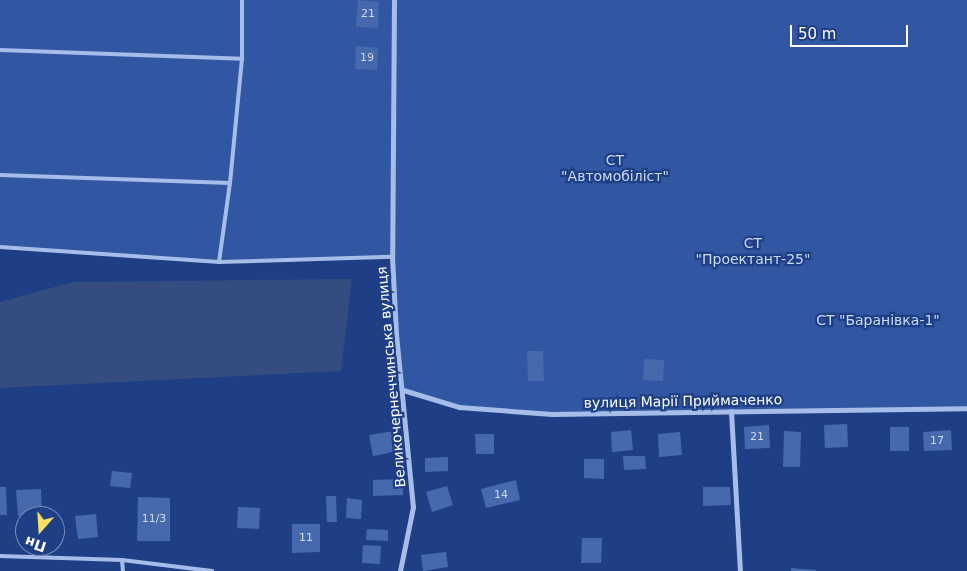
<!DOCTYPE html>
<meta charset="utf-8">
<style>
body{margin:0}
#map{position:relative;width:967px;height:571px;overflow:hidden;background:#1e3f86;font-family:"DejaVu Sans",sans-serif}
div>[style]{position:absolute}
.green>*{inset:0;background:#3157a3}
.water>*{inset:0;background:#344c80}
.building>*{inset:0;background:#4669ae}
.service>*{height:4px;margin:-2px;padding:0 2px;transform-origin:2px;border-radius:2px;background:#a6bdea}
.minor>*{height:5px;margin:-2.5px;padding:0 2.5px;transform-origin:2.5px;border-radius:2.5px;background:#a6bdea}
span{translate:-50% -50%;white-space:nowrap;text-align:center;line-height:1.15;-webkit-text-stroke:4.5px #1e3f86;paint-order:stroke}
.number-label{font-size:11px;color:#d1daeb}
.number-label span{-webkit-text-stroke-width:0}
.park-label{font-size:14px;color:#cbdaf8}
.street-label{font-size:14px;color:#fff}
.north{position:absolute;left:15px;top:506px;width:50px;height:50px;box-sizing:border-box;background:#1e3f86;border:1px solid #788cb6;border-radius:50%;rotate:199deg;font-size:14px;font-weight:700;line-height:20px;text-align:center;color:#fff}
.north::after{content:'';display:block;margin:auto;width:18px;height:22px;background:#f9e065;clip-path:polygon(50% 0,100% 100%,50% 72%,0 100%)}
.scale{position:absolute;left:790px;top:25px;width:118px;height:22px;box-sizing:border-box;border:2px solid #fff;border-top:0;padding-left:6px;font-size:15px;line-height:18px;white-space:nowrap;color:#fff;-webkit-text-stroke:4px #1e3f86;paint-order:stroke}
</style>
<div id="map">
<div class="green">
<i style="clip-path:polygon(0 0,967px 0,967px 408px,552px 414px,459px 407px,403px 390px,391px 258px,219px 262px,0 247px)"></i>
</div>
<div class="water">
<i style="clip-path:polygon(352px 279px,341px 371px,0 388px,0 302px,73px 282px)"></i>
</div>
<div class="building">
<i style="clip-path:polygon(358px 0,379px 2px,378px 28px,356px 27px)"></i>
<i style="clip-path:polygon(356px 46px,378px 48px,377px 70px,355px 69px)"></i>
<i style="clip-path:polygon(527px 351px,543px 351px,544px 381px,528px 381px)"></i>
<i style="clip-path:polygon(644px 359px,664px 360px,663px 381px,643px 380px)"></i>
<i style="clip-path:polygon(847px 424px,848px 447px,825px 448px,824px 425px)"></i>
<i style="clip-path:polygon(769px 425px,770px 448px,745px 449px,744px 427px)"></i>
<i style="clip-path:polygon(890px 427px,909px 427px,909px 451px,890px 451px)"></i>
<i style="clip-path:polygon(631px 430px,633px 450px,612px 452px,611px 432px)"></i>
<i style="clip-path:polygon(951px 430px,952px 450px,924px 451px,923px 432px)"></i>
<i style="clip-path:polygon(395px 431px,399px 451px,373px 456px,369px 435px)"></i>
<i style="clip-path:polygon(784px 431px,801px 432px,800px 467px,783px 467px)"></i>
<i style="clip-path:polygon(680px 432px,682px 455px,659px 457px,658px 434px)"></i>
<i style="clip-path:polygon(475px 434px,494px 434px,494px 454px,476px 454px)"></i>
<i style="clip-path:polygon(623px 456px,645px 456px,646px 469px,624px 470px)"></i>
<i style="clip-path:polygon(448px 457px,448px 471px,425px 472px,425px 458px)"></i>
<i style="clip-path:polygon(584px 459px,604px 459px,604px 479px,584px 478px)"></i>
<i style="clip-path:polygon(112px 471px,132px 473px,130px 488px,110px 486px)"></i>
<i style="clip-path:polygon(403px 479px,403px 495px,373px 496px,373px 480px)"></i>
<i style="clip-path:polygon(516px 480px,520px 500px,486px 508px,481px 489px)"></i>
<i style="clip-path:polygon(447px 486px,453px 505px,432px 512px,426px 492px)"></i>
<i style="clip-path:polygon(0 487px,6px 487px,7px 515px,0 515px)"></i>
<i style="clip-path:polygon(703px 487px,730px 487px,731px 505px,703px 506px)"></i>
<i style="clip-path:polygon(41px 489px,42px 515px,18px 516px,16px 490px)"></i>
<i style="clip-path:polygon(326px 496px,336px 496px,337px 522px,327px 522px)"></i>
<i style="clip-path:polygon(138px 497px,170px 498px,170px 541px,137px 541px)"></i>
<i style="clip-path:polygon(347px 498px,362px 500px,361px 519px,346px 518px)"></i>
<i style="clip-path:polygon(238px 507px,260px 508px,259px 529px,237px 528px)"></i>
<i style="clip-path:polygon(96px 514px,98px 537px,78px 539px,75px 516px)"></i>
<i style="clip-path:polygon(292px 524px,320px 524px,320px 552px,292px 553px)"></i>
<i style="clip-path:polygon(367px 529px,388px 530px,388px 541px,366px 540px)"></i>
<i style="clip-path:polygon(582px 538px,602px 538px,601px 563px,581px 563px)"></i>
<i style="clip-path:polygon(363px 545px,381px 546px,380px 564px,362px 563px)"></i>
<i style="clip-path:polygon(446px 552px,448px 567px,423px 571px,421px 555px)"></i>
<i style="clip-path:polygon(791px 568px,816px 570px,816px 571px,791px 571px)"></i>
</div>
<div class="service">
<i style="left:0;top:50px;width:242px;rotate:2.1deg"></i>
<i style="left:0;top:175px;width:230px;rotate:2deg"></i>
<i style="left:0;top:247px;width:220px;rotate:3.9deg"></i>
<i style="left:219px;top:262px;width:173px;rotate:-1.7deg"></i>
<i style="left:219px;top:262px;width:80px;rotate:-82.1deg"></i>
<i style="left:230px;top:183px;width:125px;rotate:-84.5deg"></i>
<i style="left:242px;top:59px;width:59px;rotate:-90deg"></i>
<i style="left:0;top:556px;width:122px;rotate:1.9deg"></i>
<i style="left:122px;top:560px;width:11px;rotate:85deg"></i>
<i style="left:122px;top:560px;width:91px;rotate:7deg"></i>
</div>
<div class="minor">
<i style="left:394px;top:0;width:257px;rotate:90.4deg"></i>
<i style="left:392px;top:257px;width:77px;rotate:87deg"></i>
<i style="left:396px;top:334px;width:174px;rotate:84.4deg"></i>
<i style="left:413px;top:507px;width:65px;rotate:101.5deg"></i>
<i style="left:403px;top:390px;width:59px;rotate:16.9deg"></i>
<i style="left:459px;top:407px;width:93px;rotate:4.3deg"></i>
<i style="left:552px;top:414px;width:415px;rotate:-0.8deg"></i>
<i style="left:731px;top:411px;width:160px;rotate:86.8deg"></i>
</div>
<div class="number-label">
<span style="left:368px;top:14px">21</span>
<span style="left:367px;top:58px">19</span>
<span style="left:757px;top:437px">21</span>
<span style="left:937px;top:441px">17</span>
<span style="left:501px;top:495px">14</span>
<span style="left:154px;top:519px">11/3</span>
<span style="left:306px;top:538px">11</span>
</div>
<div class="park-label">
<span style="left:615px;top:168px">СТ<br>"Автомобіліст"</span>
<span style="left:753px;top:251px">СТ<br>"Проектант-25"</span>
<span style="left:878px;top:320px">СТ "Баранівка-1"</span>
</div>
<div class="street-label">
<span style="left:391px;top:377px;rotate:-95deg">Великочернеччинська вулиця</span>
<span style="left:683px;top:401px;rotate:-1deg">вулиця Марії Приймаченко</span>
</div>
<div class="north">Пн</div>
<div class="scale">50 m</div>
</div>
